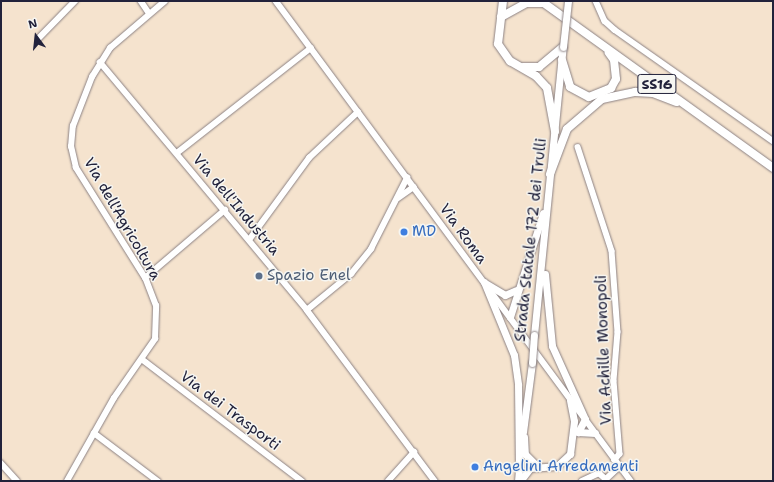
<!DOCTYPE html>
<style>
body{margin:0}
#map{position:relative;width:774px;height:482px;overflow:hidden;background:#f5e3ce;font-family:"Shantell Sans",sans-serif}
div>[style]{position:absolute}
.roads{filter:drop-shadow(0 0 1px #8c8284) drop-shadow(0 0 1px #8c8284)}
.minor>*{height:5.5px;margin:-2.75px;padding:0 2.75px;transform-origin:2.75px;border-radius:2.75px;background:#fff}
.major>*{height:7px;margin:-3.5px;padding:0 3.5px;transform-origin:3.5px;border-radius:3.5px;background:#fff}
.highway>*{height:8px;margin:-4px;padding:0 4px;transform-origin:4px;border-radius:4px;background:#fff}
.bridges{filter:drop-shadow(0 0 1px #8c8284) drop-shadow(0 0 1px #8c8284)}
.major-bridge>*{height:7px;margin:-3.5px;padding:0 3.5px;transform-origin:3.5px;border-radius:3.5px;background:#fff}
.dots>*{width:11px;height:11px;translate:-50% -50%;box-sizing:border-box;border:2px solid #f6f6f2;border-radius:50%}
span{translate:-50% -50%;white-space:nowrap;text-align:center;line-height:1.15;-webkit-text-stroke:3px #f6f6f2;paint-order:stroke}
.shield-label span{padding:1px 3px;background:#f6f6f2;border:1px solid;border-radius:3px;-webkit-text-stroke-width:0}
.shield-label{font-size:14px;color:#22223b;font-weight:700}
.street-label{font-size:15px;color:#22223b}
.shop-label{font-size:15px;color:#366cbe}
.left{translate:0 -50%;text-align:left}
.service-label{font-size:15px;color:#4e5e75}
.frame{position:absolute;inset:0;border:2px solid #22223b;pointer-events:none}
.north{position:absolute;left:16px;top:16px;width:40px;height:40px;-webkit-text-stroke:3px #f6f6f2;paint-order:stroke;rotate:345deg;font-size:11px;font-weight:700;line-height:16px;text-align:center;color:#22223b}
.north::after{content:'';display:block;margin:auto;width:14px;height:18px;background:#22223b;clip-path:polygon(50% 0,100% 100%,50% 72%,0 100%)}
</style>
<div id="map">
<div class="roads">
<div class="minor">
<i style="left:141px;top:1px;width:14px;rotate:56deg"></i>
<i style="left:276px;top:1px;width:597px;rotate:53.51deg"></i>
<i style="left:596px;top:1px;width:22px;rotate:66deg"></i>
<i style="left:605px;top:21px;width:13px;rotate:42deg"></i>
<i style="left:615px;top:30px;width:193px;rotate:35.1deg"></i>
<i style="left:39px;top:38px;width:52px;rotate:-45.8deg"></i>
<i style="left:100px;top:62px;width:323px;rotate:50.1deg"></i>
<i style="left:307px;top:310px;width:214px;rotate:53.2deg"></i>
<i style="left:578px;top:147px;width:109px;rotate:71.9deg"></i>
<i style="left:612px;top:251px;width:81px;rotate:85.8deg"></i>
<i style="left:618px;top:332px;width:49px;rotate:94.7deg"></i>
<i style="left:614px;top:381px;width:73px;rotate:85.3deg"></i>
<i style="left:620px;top:454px;width:8px;rotate:130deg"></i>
<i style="left:177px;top:153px;width:170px;rotate:-38.1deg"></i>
<i style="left:398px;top:198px;width:19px;rotate:-35deg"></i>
<i style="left:249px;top:240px;width:102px;rotate:-53.8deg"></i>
<i style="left:309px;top:158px;width:67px;rotate:-43.2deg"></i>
<i style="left:145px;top:278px;width:105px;rotate:-40.4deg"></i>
<i style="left:307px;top:310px;width:57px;rotate:-39.3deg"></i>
<i style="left:351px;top:274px;width:32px;rotate:-51deg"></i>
<i style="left:371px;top:249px;width:80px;rotate:-63.1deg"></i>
<i style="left:143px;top:360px;width:200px;rotate:37.3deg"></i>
<i style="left:94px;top:433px;width:80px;rotate:36.9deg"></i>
<i style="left:1px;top:463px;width:24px;rotate:48deg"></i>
<i style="left:67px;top:481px;width:95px;rotate:-60.5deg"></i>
<i style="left:114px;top:398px;width:72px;rotate:-55.2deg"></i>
<i style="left:155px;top:339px;width:33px;rotate:-88deg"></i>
<i style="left:156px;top:306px;width:30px;rotate:-111deg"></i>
<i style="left:145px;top:278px;width:130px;rotate:-122.1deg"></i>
<i style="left:76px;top:168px;width:22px;rotate:-103deg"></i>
<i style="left:71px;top:147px;width:21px;rotate:-85deg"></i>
<i style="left:73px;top:126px;width:53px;rotate:-68.8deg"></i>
<i style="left:92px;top:77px;width:34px;rotate:-58deg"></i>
<i style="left:110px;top:48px;width:72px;rotate:-40.5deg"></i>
<i style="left:388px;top:481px;width:39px;rotate:-48deg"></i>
<i style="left:582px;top:481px;width:19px;rotate:-25deg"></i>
<i style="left:599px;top:473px;width:9px;rotate:41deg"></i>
<i style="left:606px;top:479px;width:19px;rotate:-43deg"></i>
</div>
<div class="major">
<i style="left:545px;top:274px;width:72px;rotate:84.4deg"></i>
<i style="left:552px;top:346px;width:80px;rotate:65.7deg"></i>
<i style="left:585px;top:419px;width:15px;rotate:118deg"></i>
<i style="left:484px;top:282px;width:79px;rotate:67.7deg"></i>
<i style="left:514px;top:355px;width:30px;rotate:82deg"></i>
<i style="left:518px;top:385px;width:79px;rotate:89.3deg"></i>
<i style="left:485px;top:283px;width:23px;rotate:31deg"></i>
<i style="left:505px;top:295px;width:12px;rotate:-24deg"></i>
<i style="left:510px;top:317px;width:109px;rotate:-72.4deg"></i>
<i style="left:534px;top:335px;width:289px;rotate:-84.3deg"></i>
<i style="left:523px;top:432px;width:70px;rotate:-82.6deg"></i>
<i style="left:578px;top:432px;width:17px;rotate:3deg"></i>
<i style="left:524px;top:437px;width:17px;rotate:87deg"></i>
<i style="left:525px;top:454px;width:17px;rotate:45deg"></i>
<i style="left:518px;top:481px;width:21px;rotate:-85deg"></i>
<i style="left:520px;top:481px;width:16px;rotate:-52deg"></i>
<i style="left:530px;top:468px;width:27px;rotate:-4deg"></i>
<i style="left:557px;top:466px;width:18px;rotate:-43deg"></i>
<i style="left:570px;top:454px;width:33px;rotate:-83deg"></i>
<i style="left:574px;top:421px;width:21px;rotate:-101deg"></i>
</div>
<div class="highway">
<i style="left:503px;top:1px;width:43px;rotate:96.6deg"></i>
<i style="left:498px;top:44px;width:21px;rotate:55deg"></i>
<i style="left:510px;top:61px;width:30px;rotate:30deg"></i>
<i style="left:536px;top:76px;width:16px;rotate:47deg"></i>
<i style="left:547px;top:88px;width:44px;rotate:79.5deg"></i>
<i style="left:541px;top:1px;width:286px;rotate:35.7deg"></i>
<i style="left:501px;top:17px;width:29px;rotate:-29deg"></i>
<i style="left:526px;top:3px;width:18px"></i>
<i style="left:562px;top:60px;width:28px;rotate:73deg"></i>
<i style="left:570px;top:87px;width:21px;rotate:28deg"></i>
<i style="left:589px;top:97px;width:24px;rotate:-22deg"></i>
<i style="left:611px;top:88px;width:10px;rotate:-61deg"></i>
<i style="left:616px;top:79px;width:19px;rotate:-96deg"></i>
<i style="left:614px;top:60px;width:9px;rotate:-126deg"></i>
<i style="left:523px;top:67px;width:16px"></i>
<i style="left:539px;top:67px;width:31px;rotate:-40deg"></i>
<i style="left:550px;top:174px;width:48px;rotate:-69.3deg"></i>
<i style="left:567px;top:129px;width:46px;rotate:-40.6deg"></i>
<i style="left:602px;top:99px;width:34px;rotate:-12deg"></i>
<i style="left:635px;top:92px;width:18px;rotate:3deg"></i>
<i style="left:653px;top:93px;width:25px;rotate:21deg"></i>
</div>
</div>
<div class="bridges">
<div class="major-bridge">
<i style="left:563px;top:47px;width:46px;rotate:-83.8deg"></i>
<i style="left:532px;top:363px;width:28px;rotate:-86deg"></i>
</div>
</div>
<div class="dots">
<i style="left:404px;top:232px;background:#3f7fe0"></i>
<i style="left:259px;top:276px;background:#5c6f8a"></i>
<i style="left:475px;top:467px;background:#3f7fe0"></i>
</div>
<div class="shield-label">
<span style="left:657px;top:84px">SS16</span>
</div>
<div class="street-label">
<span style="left:236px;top:205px;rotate:50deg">Via dell'Industria</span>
<span style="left:122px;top:219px;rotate:60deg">Via dell'Agricoltura</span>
<span style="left:463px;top:234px;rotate:54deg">Via Roma</span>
<span style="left:531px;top:240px;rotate:-84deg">Strada Statale 172 dei Trulli</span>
<span style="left:604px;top:350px;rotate:-92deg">Via Achille Monopoli</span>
<span style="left:230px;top:411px;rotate:37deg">Via dei Trasporti</span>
</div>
<div class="shop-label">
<span class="left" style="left:412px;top:232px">MD</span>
<span class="left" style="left:483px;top:467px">Angelini Arredamenti</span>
</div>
<div class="service-label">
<span class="left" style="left:267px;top:276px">Spazio Enel</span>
</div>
<div class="frame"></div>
<div class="north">N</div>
</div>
